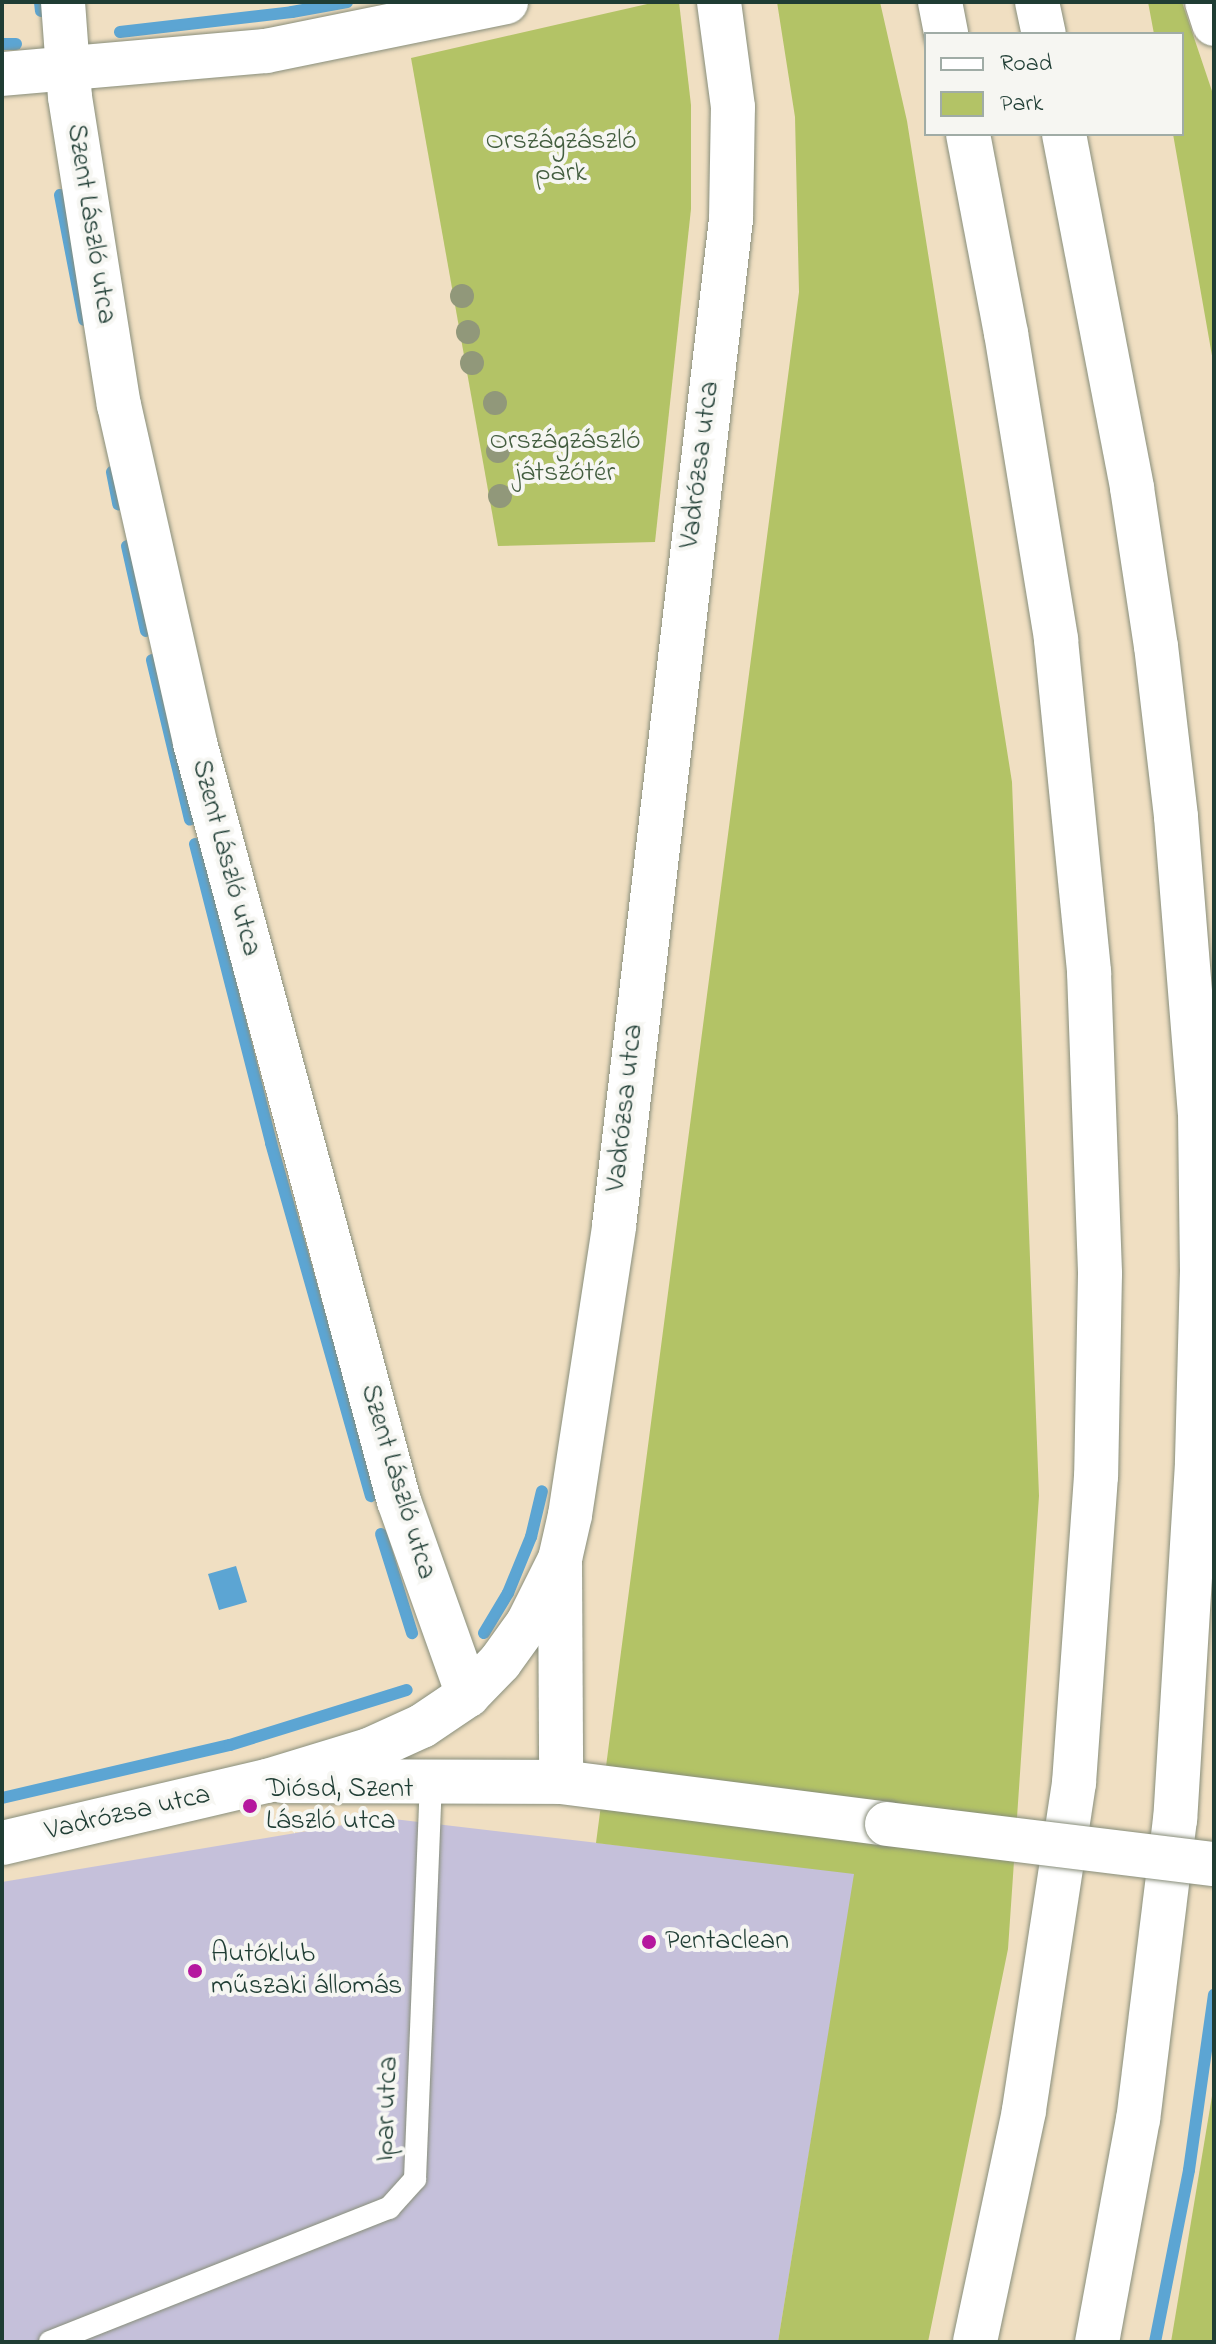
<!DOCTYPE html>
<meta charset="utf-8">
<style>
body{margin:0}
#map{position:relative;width:1216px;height:2344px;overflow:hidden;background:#f0dfc2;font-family:"Indie Flower",sans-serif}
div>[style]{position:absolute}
.industrial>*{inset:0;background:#c5c0da}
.green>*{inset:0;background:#b3c366}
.water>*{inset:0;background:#5ca5d3}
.stream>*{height:12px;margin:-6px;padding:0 6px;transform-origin:6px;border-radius:6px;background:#5ca5d3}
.roads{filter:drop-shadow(0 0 2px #888e7b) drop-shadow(0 0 2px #888e7b)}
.lane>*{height:22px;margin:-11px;padding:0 11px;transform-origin:11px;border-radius:11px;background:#fff}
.street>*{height:44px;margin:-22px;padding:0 22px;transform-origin:22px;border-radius:22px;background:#fff}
.secondary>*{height:44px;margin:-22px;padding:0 22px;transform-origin:22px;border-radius:22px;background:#fff}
.highway>*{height:44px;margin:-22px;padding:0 22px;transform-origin:22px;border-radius:22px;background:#fff}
.bridges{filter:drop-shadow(0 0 2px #888e7b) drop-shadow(0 0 2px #888e7b)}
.street-bridge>*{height:44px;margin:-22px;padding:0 22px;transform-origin:22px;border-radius:22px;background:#fff}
.trees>*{width:24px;height:24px;margin:-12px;border-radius:50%;background:#91987a}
.dots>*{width:22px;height:22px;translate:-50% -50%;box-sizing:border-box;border:4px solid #f6f6f2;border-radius:50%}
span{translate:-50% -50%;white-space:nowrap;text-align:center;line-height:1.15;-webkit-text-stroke:8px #f6f6f2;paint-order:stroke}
.park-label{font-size:28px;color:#445e40}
.street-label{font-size:28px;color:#1f3d34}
.poi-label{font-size:28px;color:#1f3d34}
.left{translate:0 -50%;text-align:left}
.frame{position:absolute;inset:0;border:4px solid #1f3d34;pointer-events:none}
.legend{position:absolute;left:924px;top:32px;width:260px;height:104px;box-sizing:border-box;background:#f6f6f2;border:2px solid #a0aca6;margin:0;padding:10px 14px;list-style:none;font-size:24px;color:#1f3d34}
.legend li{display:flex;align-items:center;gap:16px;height:40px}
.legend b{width:40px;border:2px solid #a0aca6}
</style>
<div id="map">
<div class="industrial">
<i style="clip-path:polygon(385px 1818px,855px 1873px,778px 2342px,2px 2342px,2px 1882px)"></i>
</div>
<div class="green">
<i style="clip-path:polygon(656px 2px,679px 2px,691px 105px,691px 209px,655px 542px,498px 546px,411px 58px)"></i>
<i style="clip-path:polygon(777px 2px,880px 2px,907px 121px,1012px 782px,1039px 1496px,1008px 1949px,928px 2342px,778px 2342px,854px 1874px,596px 1843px,799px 292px,795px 117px)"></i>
<i style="clip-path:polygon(1148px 2px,1182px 2px,1214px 97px,1214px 367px,1173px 134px,1182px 134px,1182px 34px,1154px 34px)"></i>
<i style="clip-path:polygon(1214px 2084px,1214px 2342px,1171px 2342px)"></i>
</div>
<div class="water">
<i style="clip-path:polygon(236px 1566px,247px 1602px,219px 1610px,208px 1574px)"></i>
</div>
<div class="stream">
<i style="left:40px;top:2px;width:9px;rotate:84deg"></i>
<i style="left:120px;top:32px;width:173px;rotate:-6.6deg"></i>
<i style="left:292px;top:12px;width:56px;rotate:-10.3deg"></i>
<i style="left:2px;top:44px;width:14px"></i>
<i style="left:60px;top:195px;width:127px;rotate:79.1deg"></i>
<i style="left:112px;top:472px;width:33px;rotate:79deg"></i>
<i style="left:127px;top:546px;width:87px;rotate:77.4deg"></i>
<i style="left:152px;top:660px;width:164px;rotate:76.6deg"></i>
<i style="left:195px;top:844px;width:309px;rotate:75.7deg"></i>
<i style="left:271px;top:1143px;width:367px;rotate:74.2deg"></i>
<i style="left:381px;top:1534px;width:104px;rotate:72.6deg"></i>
<i style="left:484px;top:1633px;width:47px;rotate:-59deg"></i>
<i style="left:508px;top:1593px;width:61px;rotate:-67.7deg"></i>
<i style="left:531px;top:1537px;width:47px;rotate:-76.6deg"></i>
<i style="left:2px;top:1798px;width:234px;rotate:-13.1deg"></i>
<i style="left:230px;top:1745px;width:185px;rotate:-17.3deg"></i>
<i style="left:1155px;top:2342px;width:175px;rotate:-78.8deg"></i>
<i style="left:1189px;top:2170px;width:177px;rotate:-81.9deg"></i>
</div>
<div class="roads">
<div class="lane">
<i style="left:50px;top:2342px;width:365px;rotate:-21.6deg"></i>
<i style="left:389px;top:2208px;width:39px;rotate:-48deg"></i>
<i style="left:415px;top:2179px;width:398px;rotate:-87.7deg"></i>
</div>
<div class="street">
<i style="left:63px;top:2px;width:95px;rotate:85.8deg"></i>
<i style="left:70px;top:97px;width:312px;rotate:81deg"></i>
<i style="left:119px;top:405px;width:346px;rotate:77.3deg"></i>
<i style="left:195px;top:743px;width:785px;rotate:74.94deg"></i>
<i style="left:399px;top:1501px;width:206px;rotate:70.4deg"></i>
<i style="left:1207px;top:2px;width:23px;rotate:72deg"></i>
<i style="left:2px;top:74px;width:265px;rotate:-5deg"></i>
<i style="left:266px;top:51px;width:245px;rotate:-11.5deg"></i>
<i style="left:560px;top:1559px;width:223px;rotate:89.7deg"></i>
<i style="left:282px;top:1781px;width:279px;rotate:0.2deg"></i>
<i style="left:561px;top:1782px;width:329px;rotate:7.3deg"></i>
</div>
<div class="secondary">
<i style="left:2px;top:1843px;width:272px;rotate:-13.2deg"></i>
<i style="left:267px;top:1781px;width:107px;rotate:-16.9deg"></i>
<i style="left:369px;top:1750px;width:58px;rotate:-24.4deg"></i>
<i style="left:422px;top:1726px;width:55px;rotate:-34deg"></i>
<i style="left:468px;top:1695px;width:46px;rotate:-45.9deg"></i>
<i style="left:500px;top:1662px;width:48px;rotate:-54.3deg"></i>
<i style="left:528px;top:1623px;width:72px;rotate:-63.4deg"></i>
<i style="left:560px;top:1559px;width:45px;rotate:-77.2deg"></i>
<i style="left:570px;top:1515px;width:292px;rotate:-81.3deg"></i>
<i style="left:614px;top:1226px;width:1014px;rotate:-83.37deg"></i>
<i style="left:731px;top:219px;width:112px;rotate:-89deg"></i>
<i style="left:733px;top:107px;width:106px;rotate:-97.6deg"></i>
</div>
<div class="highway">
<i style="left:940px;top:2px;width:33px;rotate:79deg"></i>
<i style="left:1037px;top:2px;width:33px;rotate:78deg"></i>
<i style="left:968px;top:134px;width:203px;rotate:79.2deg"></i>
<i style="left:1006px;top:333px;width:311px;rotate:80.7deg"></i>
<i style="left:1056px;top:640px;width:334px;rotate:84.3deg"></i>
<i style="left:1089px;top:972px;width:302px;rotate:87.9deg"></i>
<i style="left:1100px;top:1274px;width:202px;rotate:91.1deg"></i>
<i style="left:1096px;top:1476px;width:308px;rotate:94.1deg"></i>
<i style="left:1074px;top:1783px;width:332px;rotate:98.7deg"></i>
<i style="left:1024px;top:2111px;width:236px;rotate:102deg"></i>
<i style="left:1064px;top:134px;width:360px;rotate:79.1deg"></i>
<i style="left:1132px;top:488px;width:160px;rotate:81.4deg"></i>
<i style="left:1156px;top:646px;width:172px;rotate:83.3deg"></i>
<i style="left:1176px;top:817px;width:297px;rotate:85.4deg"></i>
<i style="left:1200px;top:1113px;width:156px;rotate:89.3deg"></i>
<i style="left:1202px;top:1269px;width:194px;rotate:91.5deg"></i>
<i style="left:1197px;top:1463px;width:357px;rotate:93.5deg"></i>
<i style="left:1175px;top:1819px;width:302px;rotate:97deg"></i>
<i style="left:1138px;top:2119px;width:227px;rotate:100.4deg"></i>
</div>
</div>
<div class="bridges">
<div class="street-bridge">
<i style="left:887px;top:1824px;width:329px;rotate:7deg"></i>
</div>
</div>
<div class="trees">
<i style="left:462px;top:296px"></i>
<i style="left:468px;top:332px"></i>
<i style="left:472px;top:363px"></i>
<i style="left:495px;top:403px"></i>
<i style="left:498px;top:451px"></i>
<i style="left:500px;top:496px"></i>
</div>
<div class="dots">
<i style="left:250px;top:1806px;background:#b5179e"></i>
<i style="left:649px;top:1942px;background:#b5179e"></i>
<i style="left:195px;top:1971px;background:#b5179e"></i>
</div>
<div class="park-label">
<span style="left:561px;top:158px">Országzászló<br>park</span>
<span style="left:565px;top:458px">Országzászló<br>játszótér</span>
</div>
<div class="street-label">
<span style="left:90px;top:224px;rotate:81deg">Szent László utca</span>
<span style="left:701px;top:465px;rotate:-83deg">Vadrózsa utca</span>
<span style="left:225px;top:858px;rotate:75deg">Szent László utca</span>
<span style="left:626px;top:1108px;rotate:-84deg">Vadrózsa utca</span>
<span style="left:397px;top:1482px;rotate:73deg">Szent László utca</span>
<span style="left:128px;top:1814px;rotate:-13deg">Vadrózsa utca</span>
<span style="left:388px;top:2109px;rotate:-88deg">Ipar utca</span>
</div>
<div class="poi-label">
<span class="left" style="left:266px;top:1806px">Diósd, Szent<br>László utca</span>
<span class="left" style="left:665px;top:1942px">Pentaclean</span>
<span class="left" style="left:211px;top:1971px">Autóklub<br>műszaki állomás</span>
</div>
<div class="frame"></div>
<ul class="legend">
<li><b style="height:10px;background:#fff"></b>Road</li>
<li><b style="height:22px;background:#b3c366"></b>Park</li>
</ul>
</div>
